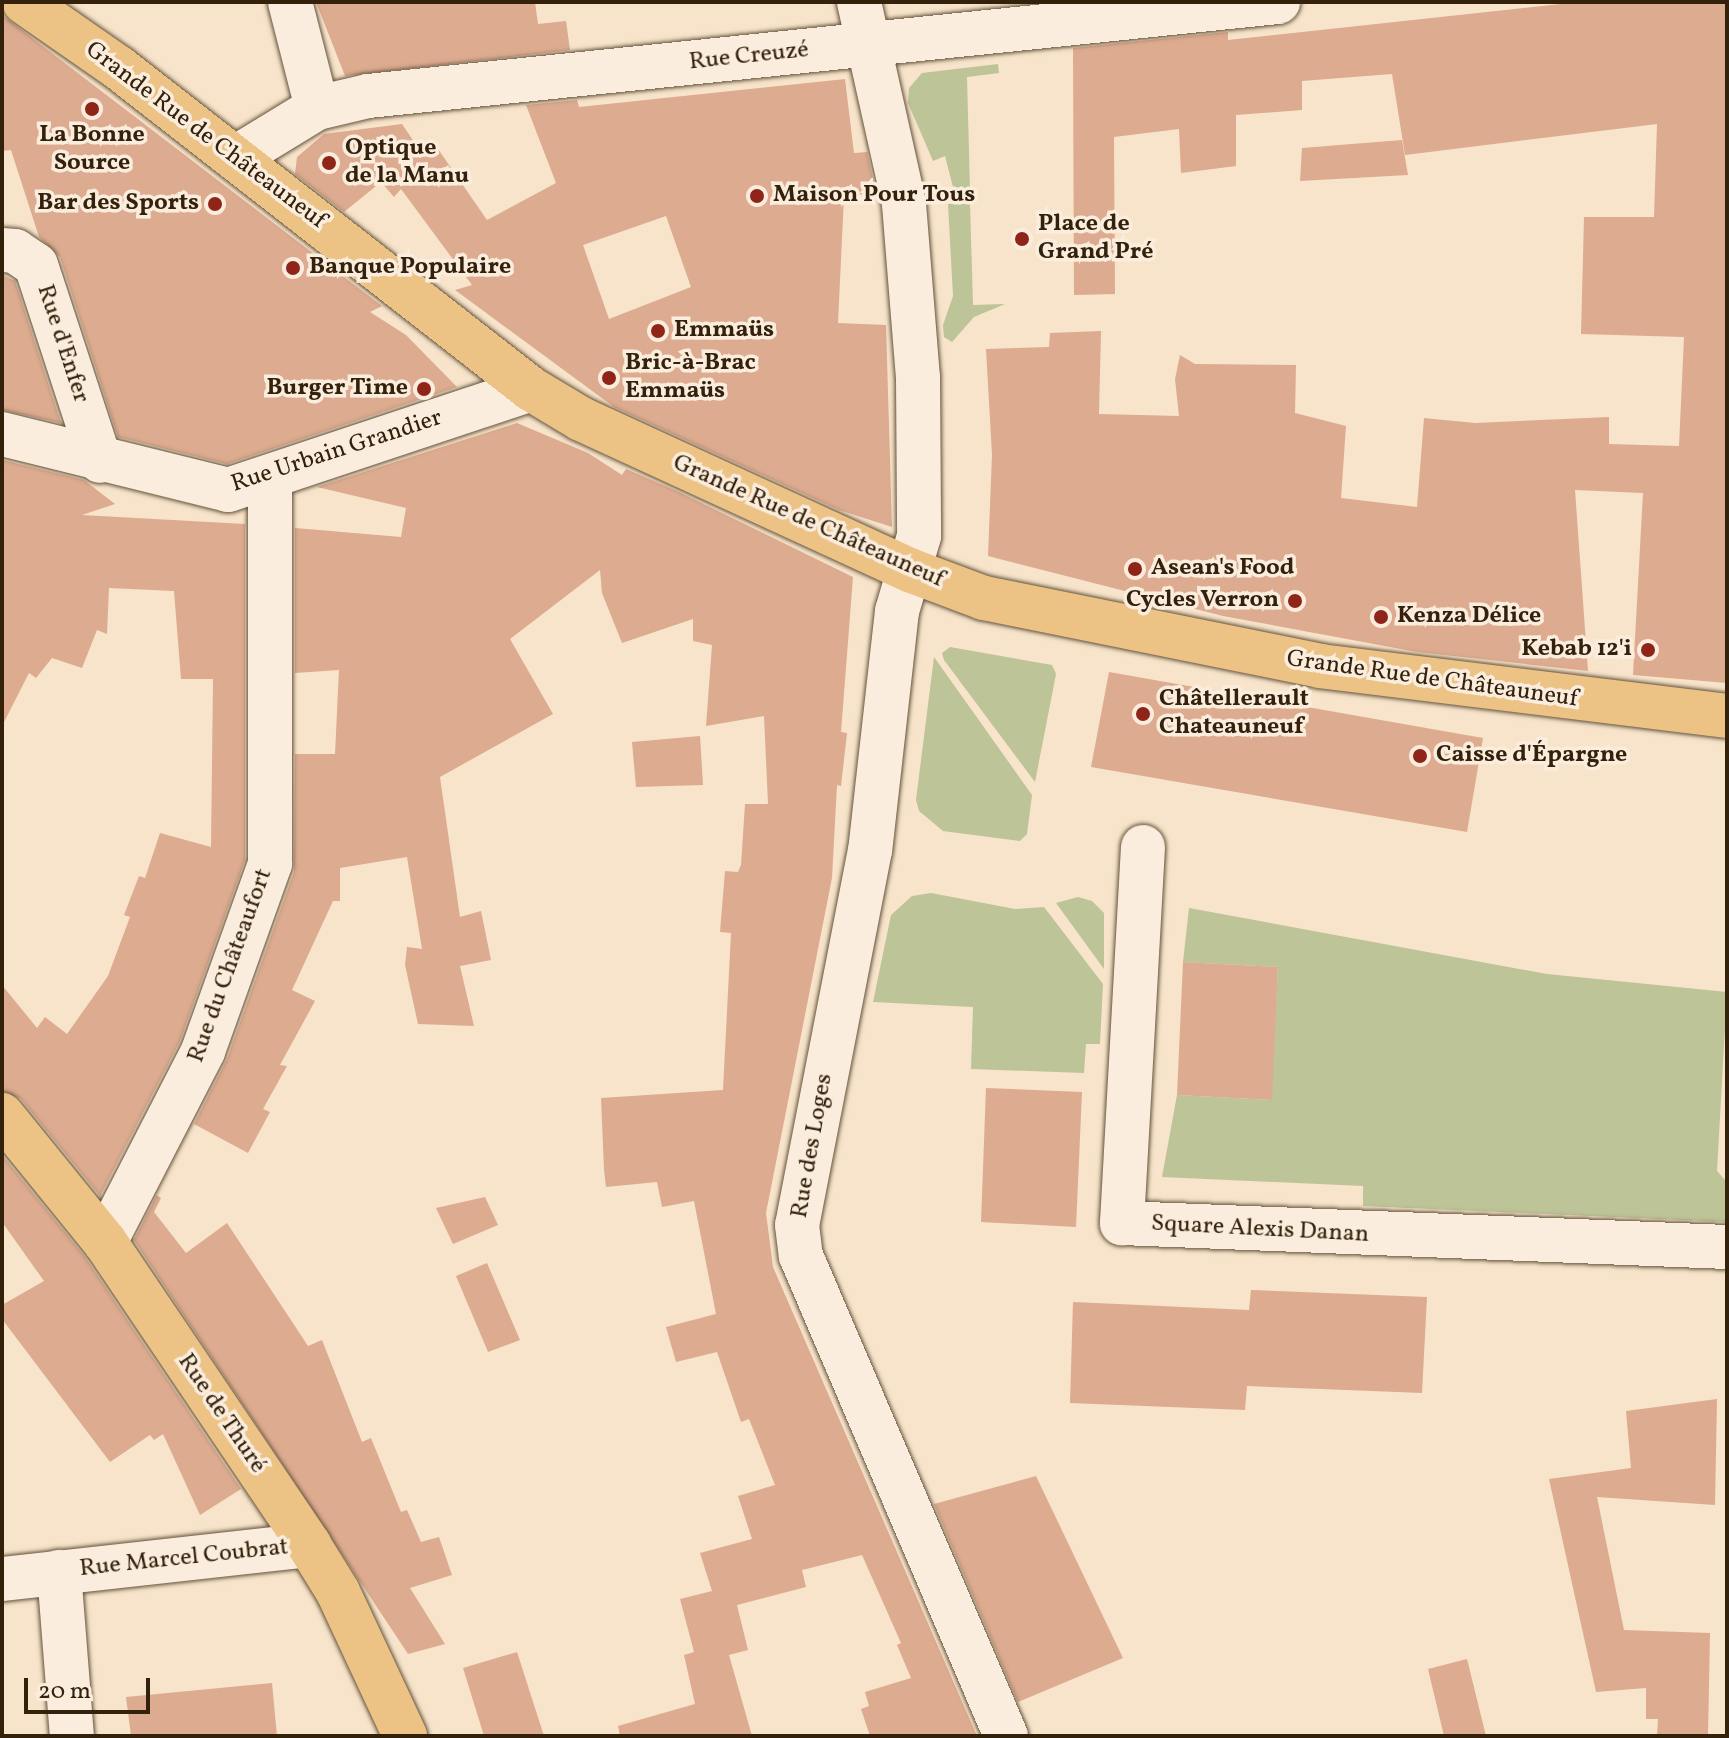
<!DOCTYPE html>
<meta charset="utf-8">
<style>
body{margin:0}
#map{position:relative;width:1729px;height:1738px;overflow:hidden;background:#f7e4ca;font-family:Vollkorn,serif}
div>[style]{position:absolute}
.green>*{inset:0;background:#bdc497}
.building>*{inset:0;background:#ddab8f}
.roads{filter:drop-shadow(0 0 2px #64523b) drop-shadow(0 0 2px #64523b)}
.minor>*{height:44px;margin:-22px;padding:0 22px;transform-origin:22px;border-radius:22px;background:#faeddd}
.major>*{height:44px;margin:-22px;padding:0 22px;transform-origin:22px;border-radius:22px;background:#ecc285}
.dots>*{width:22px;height:22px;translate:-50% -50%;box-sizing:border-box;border:4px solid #faeddd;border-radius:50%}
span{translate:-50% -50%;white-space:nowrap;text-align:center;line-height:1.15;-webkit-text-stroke:7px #faeddd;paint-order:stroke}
.street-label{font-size:24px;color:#33210b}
.poi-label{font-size:24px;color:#33210b;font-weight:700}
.left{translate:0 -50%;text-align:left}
.right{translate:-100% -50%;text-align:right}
.frame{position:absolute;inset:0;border:4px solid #33210b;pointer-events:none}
.scale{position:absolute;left:24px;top:1678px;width:126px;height:36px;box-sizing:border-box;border:4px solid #33210b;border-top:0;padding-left:10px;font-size:24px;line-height:28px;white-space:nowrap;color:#33210b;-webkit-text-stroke:6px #faeddd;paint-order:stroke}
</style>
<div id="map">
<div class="green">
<i style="clip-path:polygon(998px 64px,999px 73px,967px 77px,970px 190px,954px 191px,945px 156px,933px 161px,908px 103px,909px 88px,922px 73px)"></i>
<i style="clip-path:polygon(970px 203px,973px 305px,1005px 304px,974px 317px,952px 342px,944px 337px,943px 325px,953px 296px,948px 204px)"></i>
<i style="clip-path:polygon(950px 647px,1052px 665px,1056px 674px,1035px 782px,944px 660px,942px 653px)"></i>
<i style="clip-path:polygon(934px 657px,1032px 795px,1027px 834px,1020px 841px,943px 831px,919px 811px,916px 800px)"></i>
<i style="clip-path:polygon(931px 893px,1015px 909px,1044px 907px,1103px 984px,1100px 1044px,1086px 1044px,1084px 1073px,971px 1069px,973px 1007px,873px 1002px,891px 915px,912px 896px)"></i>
<i style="clip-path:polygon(1078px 897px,1092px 901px,1104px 913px,1104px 969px,1056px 903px)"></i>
<i style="clip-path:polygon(1189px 908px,1547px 974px,1727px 992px,1717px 1171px,1727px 1182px,1727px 1222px,1363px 1206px,1363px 1186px,1162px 1177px,1177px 1095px,1271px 1100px,1278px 967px,1183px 962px)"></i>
</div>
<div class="building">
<i style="clip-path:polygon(316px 2px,535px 2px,538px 24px,566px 21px,570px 50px,345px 76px)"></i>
<i style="clip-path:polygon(1579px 2px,1727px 2px,1727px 683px,1633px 675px,1643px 493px,1575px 490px,1588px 671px,1417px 652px,1223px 616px,988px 556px,992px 455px,986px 349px,1049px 347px,1050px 333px,1101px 331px,1099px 414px,1179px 416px,1175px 379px,1180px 355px,1195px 364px,1296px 365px,1295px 413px,1346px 426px,1341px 498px,1417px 507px,1424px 418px,1475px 423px,1609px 417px,1609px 444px,1679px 446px,1684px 337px,1581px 334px,1584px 217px,1654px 217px,1657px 124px,1405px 155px,1392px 74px,1302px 81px,1302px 110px,1236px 115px,1236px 166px,1181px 173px,1179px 129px,1114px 137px,1115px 294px,1074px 295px,1073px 48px,1228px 32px,1228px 40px)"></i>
<i style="clip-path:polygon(2px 15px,382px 306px,370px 312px,406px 335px,457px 387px,227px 464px,118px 437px,60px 257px,39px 237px,11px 150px,2px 151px)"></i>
<i style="clip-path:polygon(evenodd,845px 79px,854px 153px,867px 152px,876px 193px,844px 196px,838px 323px,886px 325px,892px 527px,839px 510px,614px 407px,455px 290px,472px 285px,401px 189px,394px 197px,381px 182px,344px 212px,295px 174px,297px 157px,324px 134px,402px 124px,421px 152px,438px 149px,487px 220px,556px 183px,526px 105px,577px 100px,579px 107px,845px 79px,666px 216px,691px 287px,609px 319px,583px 245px,666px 216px)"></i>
<i style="clip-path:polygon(1402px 140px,1408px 175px,1300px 181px,1302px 148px)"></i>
<i style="clip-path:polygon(2px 275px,15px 281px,61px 423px,2px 410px)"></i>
<i style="clip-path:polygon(517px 423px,588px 453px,622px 475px,626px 469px,679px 492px,853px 577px,841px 732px,847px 733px,841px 786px,837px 785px,832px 878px,766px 1213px,773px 1267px,977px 1736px,870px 1736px,861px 1709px,869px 1706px,865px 1692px,911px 1678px,897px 1645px,901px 1643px,862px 1555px,802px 1570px,806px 1587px,737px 1605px,748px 1650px,729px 1655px,752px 1736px,620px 1736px,618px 1726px,695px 1704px,684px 1655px,694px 1652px,680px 1599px,712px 1591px,700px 1553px,752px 1539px,738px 1496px,775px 1485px,749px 1419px,741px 1422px,717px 1352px,676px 1362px,666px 1327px,716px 1314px,694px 1201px,662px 1207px,657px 1182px,606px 1187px,604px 1170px,601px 1098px,723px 1090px,731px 933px,720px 932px,725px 871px,738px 872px,741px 865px,745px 804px,768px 804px,764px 716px,706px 726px,712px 645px,693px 641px,693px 619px,622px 643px,602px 593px,600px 570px,510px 639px,553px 714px,440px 777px,460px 917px,481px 911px,491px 960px,460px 966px,474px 1026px,418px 1024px,405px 965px,407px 947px,422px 949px,407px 857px,340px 868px,340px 901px,333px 901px,292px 990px,315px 1001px,280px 1065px,287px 1066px,263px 1109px,270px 1112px,248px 1153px,194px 1124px,227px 1059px,294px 872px,295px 754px,335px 754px,339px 670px,295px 673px,295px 528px,401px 537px,406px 508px,317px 487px)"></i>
<i style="clip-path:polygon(2px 460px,84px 480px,115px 504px,82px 515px,245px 524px,245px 860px,180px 1041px,100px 1196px,21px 1099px,2px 1091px,2px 985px,37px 1028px,45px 1017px,67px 1034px,108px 976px,130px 917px,124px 915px,139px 876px,145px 878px,160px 833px,211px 847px,213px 679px,181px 679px,174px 591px,109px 588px,107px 634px,97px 630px,82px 668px,52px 658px,36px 678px,29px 673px,2px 726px)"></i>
<i style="clip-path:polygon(1109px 672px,1483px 738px,1467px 832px,1091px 767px)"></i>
<i style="clip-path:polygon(700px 736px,703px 785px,636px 787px,632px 742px)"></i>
<i style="clip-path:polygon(1183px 962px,1278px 967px,1272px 1100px,1177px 1095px)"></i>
<i style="clip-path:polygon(986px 1088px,1082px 1092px,1076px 1227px,981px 1222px)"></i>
<i style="clip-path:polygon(2px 1155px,85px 1257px,241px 1489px,200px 1515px,163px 1434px,154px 1440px,150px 1435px,110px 1462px,2px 1319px,2px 1305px,44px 1281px,2px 1222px)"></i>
<i style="clip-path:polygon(157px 1195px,161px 1198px,154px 1212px,186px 1253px,227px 1223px,308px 1346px,322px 1340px,362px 1442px,371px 1438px,401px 1512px,407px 1510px,421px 1542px,439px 1537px,452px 1575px,410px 1588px,445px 1644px,408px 1654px,134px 1240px)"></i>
<i style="clip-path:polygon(485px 1197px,498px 1225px,453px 1244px,436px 1208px)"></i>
<i style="clip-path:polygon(487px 1263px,520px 1340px,488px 1352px,456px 1276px)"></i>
<i style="clip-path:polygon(1251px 1290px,1427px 1297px,1422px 1393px,1247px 1386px,1245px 1410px,1070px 1403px,1073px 1302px,1249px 1310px)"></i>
<i style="clip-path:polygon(1717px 1399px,1715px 1505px,1597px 1497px,1624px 1630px,1710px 1633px,1708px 1736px,1657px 1736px,1658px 1719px,1646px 1719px,1646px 1688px,1596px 1692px,1549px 1479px,1631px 1468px,1626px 1411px)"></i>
<i style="clip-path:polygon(1036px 1476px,1123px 1658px,1018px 1702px,934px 1504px)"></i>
<i style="clip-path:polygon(517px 1652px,544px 1736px,484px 1736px,463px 1668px)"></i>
<i style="clip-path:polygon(1467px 1659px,1486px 1736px,1444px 1736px,1428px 1669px)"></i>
<i style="clip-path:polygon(272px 1683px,277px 1736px,131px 1736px,126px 1697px)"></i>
</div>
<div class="roads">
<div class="minor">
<i style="left:290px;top:2px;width:109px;rotate:75.7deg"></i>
<i style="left:859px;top:2px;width:207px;rotate:77.4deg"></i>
<i style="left:904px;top:204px;width:174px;rotate:85.4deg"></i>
<i style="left:918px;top:377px;width:159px;rotate:89.6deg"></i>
<i style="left:919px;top:536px;width:78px;rotate:106.3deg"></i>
<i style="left:897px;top:611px;width:241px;rotate:96.4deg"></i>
<i style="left:870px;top:850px;width:382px;rotate:101deg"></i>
<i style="left:797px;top:1225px;width:31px;rotate:83deg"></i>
<i style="left:801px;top:1256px;width:522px;rotate:66.87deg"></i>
<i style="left:235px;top:158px;width:96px;rotate:-31.4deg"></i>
<i style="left:317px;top:108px;width:52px;rotate:-13.2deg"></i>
<i style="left:368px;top:96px;width:915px;rotate:-5.9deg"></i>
<i style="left:2px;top:250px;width:13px;rotate:4deg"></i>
<i style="left:15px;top:251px;width:25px;rotate:34deg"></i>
<i style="left:36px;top:265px;width:206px;rotate:71.9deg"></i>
<i style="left:2px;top:434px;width:233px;rotate:13.9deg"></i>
<i style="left:228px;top:490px;width:319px;rotate:-18.4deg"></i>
<i style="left:1143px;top:847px;width:377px;rotate:93.2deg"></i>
<i style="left:1122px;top:1223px;width:605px;rotate:2.27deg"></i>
<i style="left:105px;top:1242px;width:215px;rotate:-62.8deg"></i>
<i style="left:203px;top:1051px;width:199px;rotate:-70.3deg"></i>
<i style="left:270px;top:864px;width:386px;rotate:-90deg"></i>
<i style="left:59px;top:1572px;width:165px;rotate:85.5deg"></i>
<i style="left:2px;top:1579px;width:309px;rotate:-6.3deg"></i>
</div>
<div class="major">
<i style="left:24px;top:2px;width:116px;rotate:34.8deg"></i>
<i style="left:119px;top:68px;width:522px;rotate:37.92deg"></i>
<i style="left:531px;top:389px;width:58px;rotate:31deg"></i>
<i style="left:581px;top:419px;width:364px;rotate:24.7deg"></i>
<i style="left:912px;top:571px;width:77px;rotate:20.6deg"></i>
<i style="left:984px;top:598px;width:343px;rotate:11.4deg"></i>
<i style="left:1320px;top:666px;width:410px;rotate:7deg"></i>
<i style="left:2px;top:1115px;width:164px;rotate:51deg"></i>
<i style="left:105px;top:1242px;width:365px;rotate:56deg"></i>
<i style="left:309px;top:1545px;width:55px;rotate:58.3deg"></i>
<i style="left:338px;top:1592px;width:159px;rotate:65deg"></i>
</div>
</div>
<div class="dots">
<i style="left:92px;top:109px;background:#8f2418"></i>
<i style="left:329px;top:163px;background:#8f2418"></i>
<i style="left:757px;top:196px;background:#8f2418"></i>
<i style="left:215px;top:204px;background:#8f2418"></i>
<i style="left:1022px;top:239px;background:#8f2418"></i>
<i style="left:293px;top:268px;background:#8f2418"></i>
<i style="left:658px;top:331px;background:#8f2418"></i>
<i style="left:609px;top:378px;background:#8f2418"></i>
<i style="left:424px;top:389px;background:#8f2418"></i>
<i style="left:1135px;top:569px;background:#8f2418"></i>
<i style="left:1295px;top:601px;background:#8f2418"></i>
<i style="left:1381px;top:617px;background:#8f2418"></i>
<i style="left:1648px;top:650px;background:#8f2418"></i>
<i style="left:1143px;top:714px;background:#8f2418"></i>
<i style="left:1420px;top:756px;background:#8f2418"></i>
</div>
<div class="street-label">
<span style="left:749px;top:57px;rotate:-6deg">Rue Creuzé</span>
<span style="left:205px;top:136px;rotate:37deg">Grande Rue de Châteauneuf</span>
<span style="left:62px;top:344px;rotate:72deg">Rue d'Enfer</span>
<span style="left:337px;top:452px;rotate:-18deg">Rue Urbain Grandier</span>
<span style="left:808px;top:522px;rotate:24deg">Grande Rue de Châteauneuf</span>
<span style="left:1432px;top:680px;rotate:8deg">Grande Rue de Châteauneuf</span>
<span style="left:231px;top:966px;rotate:-70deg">Rue du Châteaufort</span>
<span style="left:813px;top:1146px;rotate:-80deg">Rue des Loges</span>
<span style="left:1260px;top:1230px;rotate:3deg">Square Alexis Danan</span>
<span style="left:221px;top:1414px;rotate:56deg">Rue de Thuré</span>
<span style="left:184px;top:1559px;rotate:-6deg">Rue Marcel Coubrat</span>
</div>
<div class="poi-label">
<span style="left:92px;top:150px">La Bonne<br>Source</span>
<span class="left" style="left:345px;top:163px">Optique<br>de la Manu</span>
<span class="left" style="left:773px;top:196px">Maison Pour Tous</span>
<span class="right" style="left:199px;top:204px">Bar des Sports</span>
<span class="left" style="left:1038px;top:239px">Place de<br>Grand Pré</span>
<span class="left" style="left:309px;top:268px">Banque Populaire</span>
<span class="left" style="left:674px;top:331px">Emmaüs</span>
<span class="left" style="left:625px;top:378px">Bric-à-Brac<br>Emmaüs</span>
<span class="right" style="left:408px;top:389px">Burger Time</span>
<span class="left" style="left:1151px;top:569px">Asean's Food</span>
<span class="right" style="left:1279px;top:601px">Cycles Verron</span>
<span class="left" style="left:1397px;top:617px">Kenza Délice</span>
<span class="right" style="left:1632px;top:650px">Kebab 12'i</span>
<span class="left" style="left:1159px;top:714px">Châtellerault<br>Chateauneuf</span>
<span class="left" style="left:1436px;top:756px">Caisse d'Épargne</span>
</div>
<div class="frame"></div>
<div class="scale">20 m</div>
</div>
